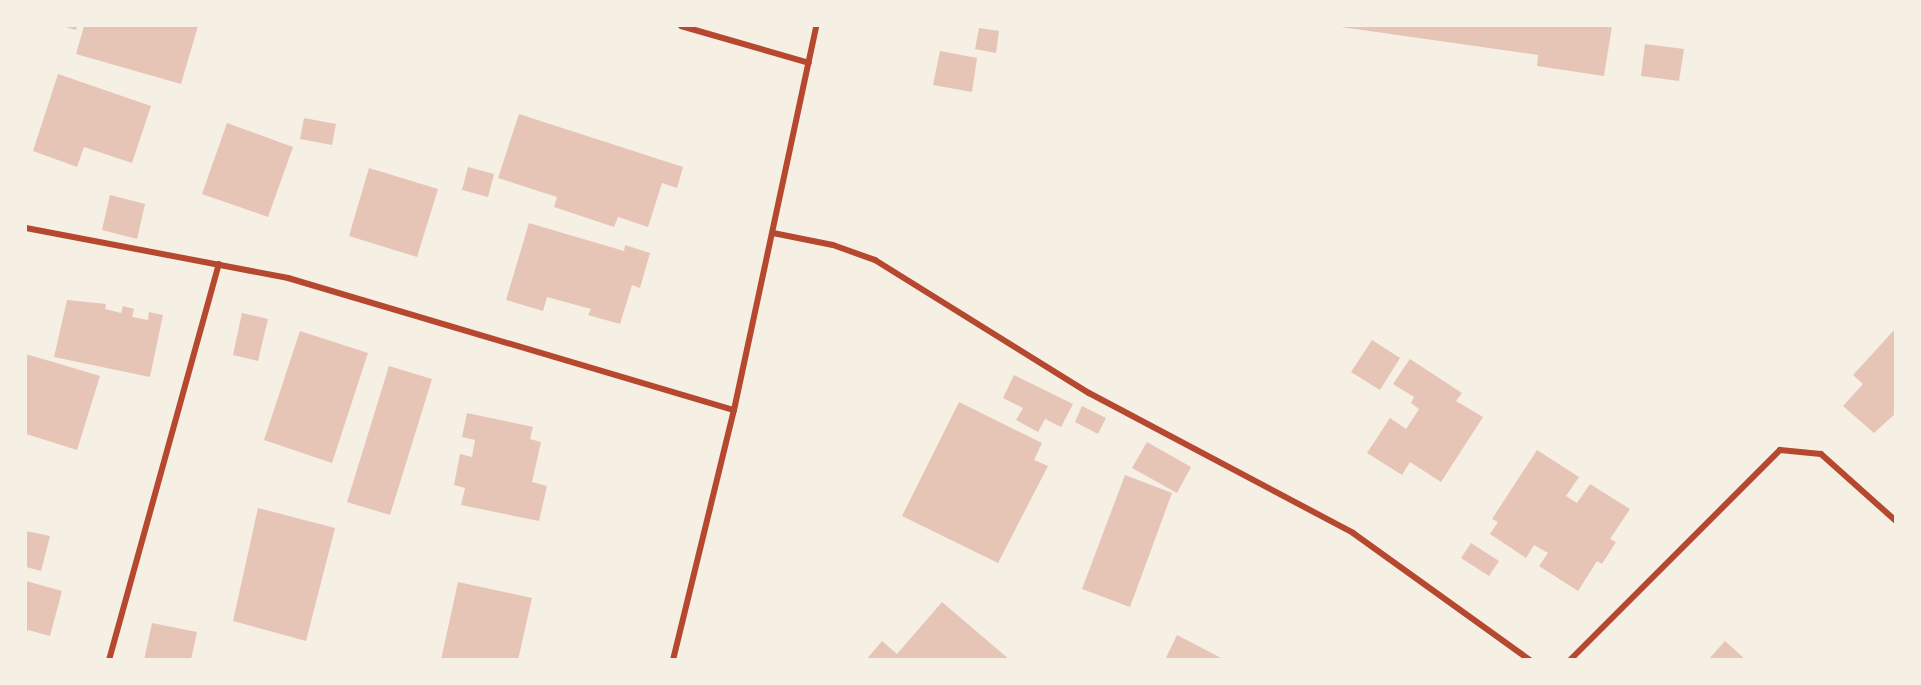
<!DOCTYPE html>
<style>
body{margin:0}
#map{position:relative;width:1921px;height:685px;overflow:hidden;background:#f6efe4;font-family:"PT Sans Narrow",sans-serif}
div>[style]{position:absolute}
.building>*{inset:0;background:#e6c5b7}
.minor>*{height:6px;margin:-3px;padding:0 3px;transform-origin:3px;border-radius:3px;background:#b5482f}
span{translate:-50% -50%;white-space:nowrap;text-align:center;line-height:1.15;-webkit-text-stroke:4.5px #f6efe4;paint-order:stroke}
.frame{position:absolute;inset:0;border:27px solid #f6efe4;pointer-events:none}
</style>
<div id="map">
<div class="building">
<i style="clip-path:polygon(62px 26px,77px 26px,76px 30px)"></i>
<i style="clip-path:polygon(84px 26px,198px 26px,181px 84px,76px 54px)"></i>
<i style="clip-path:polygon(1334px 26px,1612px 26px,1604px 76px,1537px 66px,1538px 55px)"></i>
<i style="clip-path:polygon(979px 28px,999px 31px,996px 53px,975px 49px)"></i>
<i style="clip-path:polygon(1645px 44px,1684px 49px,1679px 81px,1641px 76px)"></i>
<i style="clip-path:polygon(940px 51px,977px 58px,972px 92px,933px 85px)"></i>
<i style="clip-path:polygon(58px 74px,151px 106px,132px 163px,84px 147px,77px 167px,33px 151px)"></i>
<i style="clip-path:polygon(519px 114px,683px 167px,677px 188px,662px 183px,648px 227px,618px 217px,614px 227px,554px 207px,557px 197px,498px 178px)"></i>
<i style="clip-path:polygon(304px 118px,336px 124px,332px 145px,300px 139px)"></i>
<i style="clip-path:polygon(227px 123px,293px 147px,268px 217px,202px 194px)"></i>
<i style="clip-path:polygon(468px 167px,494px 174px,488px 197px,462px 190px)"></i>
<i style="clip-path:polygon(369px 168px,438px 189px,417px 257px,349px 236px)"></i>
<i style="clip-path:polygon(110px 195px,145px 204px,137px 239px,102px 230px)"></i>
<i style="clip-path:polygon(529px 223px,624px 251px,625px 245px,650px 253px,640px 288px,632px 285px,620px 324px,588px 315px,591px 309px,547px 297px,543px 311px,506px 300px)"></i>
<i style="clip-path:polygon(67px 300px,106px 304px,105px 309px,121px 313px,123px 306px,134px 309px,132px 317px,148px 320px,149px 312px,163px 315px,150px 377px,54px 357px)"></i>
<i style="clip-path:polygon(242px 313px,268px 319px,258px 361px,233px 355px)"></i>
<i style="clip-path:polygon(1896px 328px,1896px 413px,1874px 433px,1843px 406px,1863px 384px,1853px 375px)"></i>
<i style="clip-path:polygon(300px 331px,368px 353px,332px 463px,264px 440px)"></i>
<i style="clip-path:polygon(1372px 340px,1400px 358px,1380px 390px,1351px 372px)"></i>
<i style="clip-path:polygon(26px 354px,100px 376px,77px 450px,26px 434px)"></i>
<i style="clip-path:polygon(1410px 359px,1462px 393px,1456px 401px,1483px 417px,1441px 482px,1410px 462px,1402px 475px,1367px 453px,1390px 418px,1406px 429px,1419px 409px,1411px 403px,1414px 397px,1393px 384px)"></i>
<i style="clip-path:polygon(389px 366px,432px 379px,390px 515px,347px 502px)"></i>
<i style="clip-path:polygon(1014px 375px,1073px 404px,1061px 427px,1045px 419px,1038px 432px,1016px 420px,1023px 408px,1003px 398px)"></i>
<i style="clip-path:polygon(959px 402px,1042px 443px,1034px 460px,1048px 466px,998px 563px,902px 516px)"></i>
<i style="clip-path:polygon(1082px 406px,1106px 418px,1098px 434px,1075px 422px)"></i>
<i style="clip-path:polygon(467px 413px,533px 427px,530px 439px,541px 442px,532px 482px,547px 486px,539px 521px,461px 505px,465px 488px,454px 485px,460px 454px,472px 457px,475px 440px,462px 437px)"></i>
<i style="clip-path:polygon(1147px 442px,1191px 467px,1177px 493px,1132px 468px)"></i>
<i style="clip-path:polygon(1537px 450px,1579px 477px,1566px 496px,1577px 503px,1590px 484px,1630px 509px,1610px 539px,1616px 542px,1602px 564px,1597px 561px,1578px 591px,1539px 566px,1548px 553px,1534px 545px,1526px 558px,1490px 534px,1498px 522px,1492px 519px)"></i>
<i style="clip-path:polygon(1125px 475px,1172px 493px,1130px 607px,1082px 589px)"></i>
<i style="clip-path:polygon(258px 508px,335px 528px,306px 641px,233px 621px)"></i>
<i style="clip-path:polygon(26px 531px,50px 536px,41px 571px,26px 567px)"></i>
<i style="clip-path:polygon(1471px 543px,1499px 561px,1489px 576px,1461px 558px)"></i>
<i style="clip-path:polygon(26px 581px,62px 591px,50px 636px,28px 630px,26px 636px)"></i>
<i style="clip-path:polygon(458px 582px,532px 598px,518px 660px,441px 660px)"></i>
<i style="clip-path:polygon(942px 602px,1010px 660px,866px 660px,882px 641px,897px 654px)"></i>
<i style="clip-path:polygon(152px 623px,197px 632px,191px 660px,144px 660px)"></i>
<i style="clip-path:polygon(1177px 635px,1225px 660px,1165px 660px)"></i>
<i style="clip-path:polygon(1725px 641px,1746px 660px,1708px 660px)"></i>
</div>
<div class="minor">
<i style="left:681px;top:26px;width:133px;rotate:16.1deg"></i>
<i style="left:26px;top:228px;width:267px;rotate:10.8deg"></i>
<i style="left:288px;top:278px;width:465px;rotate:16.5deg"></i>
<i style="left:773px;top:233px;width:61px;rotate:11.3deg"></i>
<i style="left:833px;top:245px;width:45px;rotate:19.7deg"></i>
<i style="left:875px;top:260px;width:252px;rotate:31.9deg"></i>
<i style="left:1089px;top:393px;width:299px;rotate:27.9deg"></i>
<i style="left:1353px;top:533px;width:218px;rotate:35.7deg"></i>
<i style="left:109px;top:660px;width:411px;rotate:-74.5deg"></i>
<i style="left:673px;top:660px;width:257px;rotate:-76.3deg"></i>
<i style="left:734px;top:410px;width:393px;rotate:-77.9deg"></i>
<i style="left:1570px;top:660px;width:297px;rotate:-45deg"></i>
<i style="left:1780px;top:450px;width:41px;rotate:5.6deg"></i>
<i style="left:1821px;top:454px;width:101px;rotate:41.8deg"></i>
</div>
<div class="frame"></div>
</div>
